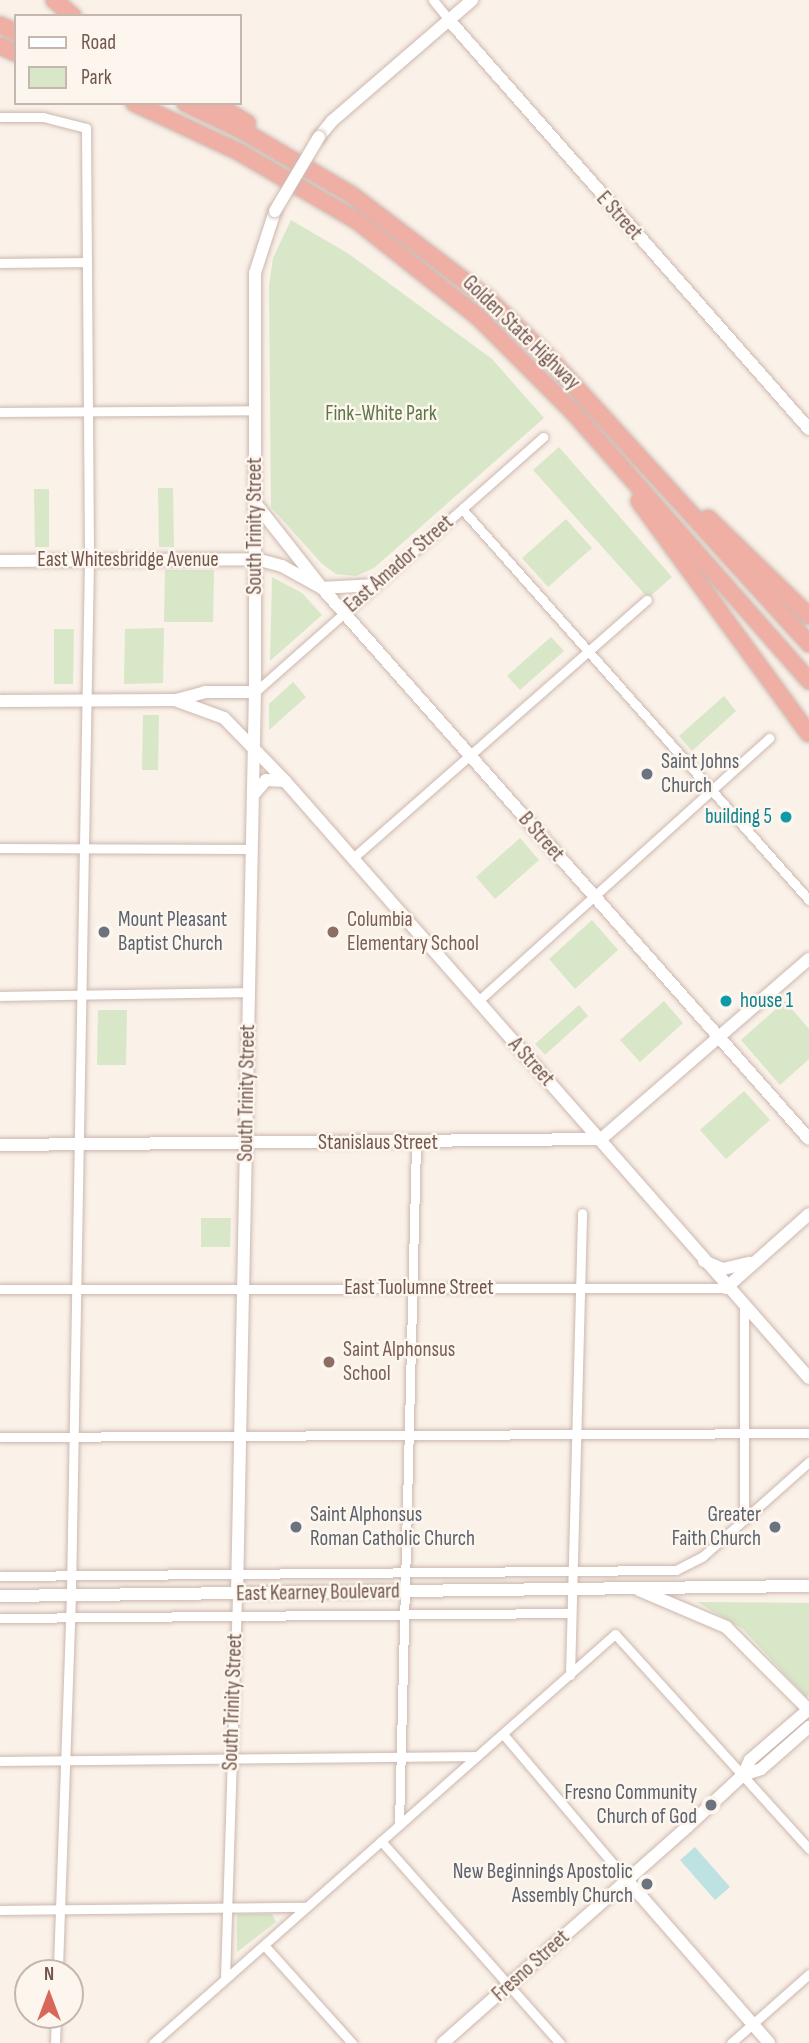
<!DOCTYPE html>
<style>
body{margin:0}
#map{position:relative;width:809px;height:2043px;overflow:hidden;background:#faf1e8;font-family:"Sofia Sans Condensed",sans-serif}
div>[style]{position:absolute}
.green>*{inset:0;background:#d8e7c8}
.water>*{inset:0;background:#bee2e2}
.roads{filter:drop-shadow(0 0 2px #ccb8af) drop-shadow(0 0 2px #ccb8af)}
.street>*{height:9px;margin:-4.5px;padding:0 4.5px;transform-origin:4.5px;border-radius:4.5px;background:#fff}
.secondary>*{height:12px;margin:-6px;padding:0 6px;transform-origin:6px;border-radius:6px;background:#fff}
.highway>*{height:16px;margin:-8px;padding:0 8px;transform-origin:8px;border-radius:8px;background:#efafa5}
.bridges{filter:drop-shadow(0 0 2px #d0bab0) drop-shadow(0 0 2px #d0bab0)}
.secondary-bridge>*{height:12px;margin:-6px;padding:0 6px;transform-origin:6px;border-radius:6px;background:#fff}
.dots>*{width:19px;height:19px;translate:-50% -50%;box-sizing:border-box;border:4px solid #fdf6ee;border-radius:50%}
span{translate:-50% -50%;white-space:nowrap;text-align:center;line-height:1.15;-webkit-text-stroke:5px #fdf6ee;paint-order:stroke}
.street-label{font-size:21px;color:#72574f}
.park-label{font-size:21px;color:#5c7748}
.worship-label{font-size:21px;color:#5b616d}
.left{translate:0 -50%;text-align:left}
.right{translate:-100% -50%;text-align:right}
.culture-label{font-size:21px;color:#0d838f}
.education-label{font-size:21px;color:#785e54}
.legend{position:absolute;left:14px;top:14px;width:228px;height:91px;box-sizing:border-box;background:#fdf6ee;border:2px solid #c5b6ae;margin:0;padding:9px 12px;list-style:none;font-size:21px;color:#72574f}
.legend li{display:flex;align-items:center;gap:14px;height:35px}
.legend b{width:35px;border:2px solid #c5b6ae}
.north{position:absolute;left:14px;top:1959px;width:70px;height:70px;box-sizing:border-box;background:#fdf6ee;border:2px solid #c5b6ae;border-radius:50%;rotate:0deg;font-size:19px;font-weight:700;line-height:28px;text-align:center;color:#72574f}
.north::after{content:'';display:block;margin:auto;width:24px;height:32px;background:#d86659;clip-path:polygon(50% 0,100% 100%,50% 72%,0 100%)}
</style>
<div id="map">
<div class="green">
<i style="clip-path:polygon(291px 220px,349px 254px,492px 359px,544px 418px,374px 568px,356px 576px,336px 574px,322px 564px,271px 507px,269px 286px,273px 258px)"></i>
<i style="clip-path:polygon(559px 447px,672px 577px,648px 598px,533px 470px)"></i>
<i style="clip-path:polygon(158px 488px,173px 488px,174px 547px,159px 547px)"></i>
<i style="clip-path:polygon(34px 489px,49px 489px,49px 547px,35px 547px)"></i>
<i style="clip-path:polygon(566px 519px,592px 548px,548px 587px,522px 558px)"></i>
<i style="clip-path:polygon(165px 570px,214px 570px,213px 622px,164px 622px)"></i>
<i style="clip-path:polygon(272px 577px,302px 593px,322px 615px,270px 661px)"></i>
<i style="clip-path:polygon(164px 628px,163px 683px,124px 684px,125px 629px)"></i>
<i style="clip-path:polygon(54px 629px,74px 629px,73px 684px,54px 684px)"></i>
<i style="clip-path:polygon(551px 637px,564px 651px,520px 690px,507px 676px)"></i>
<i style="clip-path:polygon(293px 682px,306px 697px,269px 730px,269px 704px)"></i>
<i style="clip-path:polygon(724px 696px,736px 711px,692px 751px,679px 736px)"></i>
<i style="clip-path:polygon(143px 715px,159px 715px,158px 770px,142px 770px)"></i>
<i style="clip-path:polygon(520px 838px,539px 860px,495px 899px,476px 877px)"></i>
<i style="clip-path:polygon(592px 920px,618px 950px,575px 989px,549px 959px)"></i>
<i style="clip-path:polygon(664px 1001px,683px 1023px,640px 1062px,620px 1040px)"></i>
<i style="clip-path:polygon(785px 1001px,809px 1029px,809px 1059px,780px 1085px,741px 1040px)"></i>
<i style="clip-path:polygon(579px 1005px,588px 1016px,545px 1055px,535px 1044px)"></i>
<i style="clip-path:polygon(98px 1010px,127px 1010px,126px 1065px,97px 1065px)"></i>
<i style="clip-path:polygon(744px 1091px,770px 1120px,726px 1159px,700px 1130px)"></i>
<i style="clip-path:polygon(201px 1218px,231px 1218px,230px 1247px,201px 1247px)"></i>
<i style="clip-path:polygon(697px 1602px,809px 1603px,809px 1695px,806px 1697px,743px 1629px)"></i>
<i style="clip-path:polygon(237px 1914px,272px 1914px,276px 1922px,237px 1952px)"></i>
</div>
<div class="water">
<i style="clip-path:polygon(695px 1847px,730px 1887px,715px 1900px,680px 1860px)"></i>
</div>
<div class="roads">
<div class="street">
<i style="left:433px;top:0;width:26px;rotate:51deg"></i>
<i style="left:0;top:117px;width:43px"></i>
<i style="left:43px;top:117px;width:44px;rotate:14.3deg"></i>
<i style="left:86px;top:128px;width:432px;rotate:89.6deg"></i>
<i style="left:89px;top:560px;width:1035px;rotate:91deg"></i>
<i style="left:71px;top:1595px;width:378px;rotate:92deg"></i>
<i style="left:0;top:263px;width:87px;rotate:-0.7deg"></i>
<i style="left:0;top:412px;width:255px;rotate:-0.4deg"></i>
<i style="left:462px;top:509px;width:523px;rotate:48.41deg"></i>
<i style="left:255px;top:692px;width:385px;rotate:-41.5deg"></i>
<i style="left:0;top:848px;width:251px;rotate:0.2deg"></i>
<i style="left:353px;top:858px;width:391px;rotate:-41.3deg"></i>
<i style="left:0;top:996px;width:249px;rotate:-0.9deg"></i>
<i style="left:477px;top:1002px;width:394px;rotate:-42.1deg"></i>
<i style="left:0;top:1289px;width:726px;rotate:-0.08deg"></i>
<i style="left:0;top:1437px;width:809px;rotate:-0.28deg"></i>
<i style="left:744px;top:1520px;width:216px;rotate:-90deg"></i>
<i style="left:0;top:1576px;width:676px;rotate:-0.51deg"></i>
<i style="left:676px;top:1570px;width:30px;rotate:-27deg"></i>
<i style="left:703px;top:1556px;width:142px;rotate:-41.6deg"></i>
<i style="left:0;top:1618px;width:570px;rotate:-0.5deg"></i>
<i style="left:570px;top:1675px;width:462px;rotate:-88.5deg"></i>
<i style="left:503px;top:1734px;width:192px;rotate:49.7deg"></i>
<i style="left:0;top:1761px;width:477px;rotate:-0.6deg"></i>
<i style="left:399px;top:1825px;width:682px;rotate:-88.57deg"></i>
<i style="left:381px;top:1841px;width:270px;rotate:48.5deg"></i>
<i style="left:0;top:1910px;width:305px;rotate:-0.6deg"></i>
<i style="left:264px;top:1945px;width:132px;rotate:48.1deg"></i>
<i style="left:225px;top:1978px;width:384px;rotate:-88.2deg"></i>
<i style="left:55px;top:2043px;width:28px;rotate:-88deg"></i>
<i style="left:153px;top:2043px;width:617px;rotate:-41.52deg"></i>
<i style="left:615px;top:1634px;width:290px;rotate:47.9deg"></i>
<i style="left:731px;top:2043px;width:104px;rotate:-41.5deg"></i>
</div>
<div class="secondary">
<i style="left:449px;top:20px;width:545px;rotate:48.65deg"></i>
<i style="left:319px;top:137px;width:21px;rotate:-51deg"></i>
<i style="left:332px;top:121px;width:185px;rotate:-40.8deg"></i>
<i style="left:256px;top:504px;width:107px;rotate:51.8deg"></i>
<i style="left:322px;top:588px;width:53px;rotate:-3.2deg"></i>
<i style="left:0;top:561px;width:256px;rotate:-0.4deg"></i>
<i style="left:256px;top:559px;width:27px;rotate:15deg"></i>
<i style="left:282px;top:566px;width:46px;rotate:28.8deg"></i>
<i style="left:322px;top:588px;width:735px;rotate:48.53deg"></i>
<i style="left:176px;top:700px;width:30px;rotate:-15deg"></i>
<i style="left:205px;top:692px;width:50px"></i>
<i style="left:0;top:701px;width:175px;rotate:-0.3deg"></i>
<i style="left:175px;top:700px;width:52px;rotate:20.2deg"></i>
<i style="left:224px;top:718px;width:88px;rotate:45.9deg"></i>
<i style="left:285px;top:781px;width:794px;rotate:48.73deg"></i>
<i style="left:254px;top:794px;width:18px;rotate:-49deg"></i>
<i style="left:266px;top:780px;width:19px;rotate:3deg"></i>
<i style="left:0;top:1145px;width:601px;rotate:-0.57deg"></i>
<i style="left:601px;top:1139px;width:275px;rotate:-40.9deg"></i>
<i style="left:704px;top:1261px;width:21px;rotate:23deg"></i>
<i style="left:723px;top:1269px;width:28px;rotate:-13deg"></i>
<i style="left:726px;top:1288px;width:111px;rotate:-41.7deg"></i>
<i style="left:639px;top:1590px;width:95px;rotate:23deg"></i>
<i style="left:726px;top:1627px;width:117px;rotate:45deg"></i>
<i style="left:237px;top:1594px;width:902px;rotate:-88.86deg"></i>
<i style="left:255px;top:692px;width:419px;rotate:-90deg"></i>
<i style="left:255px;top:273px;width:65px;rotate:-72.1deg"></i>
<i style="left:0;top:1596px;width:809px;rotate:-0.71deg"></i>
<i style="left:743px;top:1775px;width:19px;rotate:-18deg"></i>
<i style="left:761px;top:1769px;width:64px;rotate:-41.2deg"></i>
<i style="left:627px;top:1880px;width:216px;rotate:48.9deg"></i>
<i style="left:443px;top:2043px;width:326px;rotate:-41.5deg"></i>
<i style="left:687px;top:1827px;width:76px;rotate:-42.9deg"></i>
<i style="left:743px;top:1775px;width:17px;rotate:-65deg"></i>
<i style="left:750px;top:1760px;width:78px;rotate:-40.8deg"></i>
</div>
<div class="highway">
<i style="left:54px;top:0;width:25px;rotate:40deg"></i>
<i style="left:0;top:25px;width:17px;rotate:24deg"></i>
<i style="left:0;top:46px;width:17px;rotate:24deg"></i>
<i style="left:134px;top:103px;width:116px;rotate:25deg"></i>
<i style="left:239px;top:152px;width:137px;rotate:30.3deg"></i>
<i style="left:357px;top:221px;width:154px;rotate:38.4deg"></i>
<i style="left:478px;top:317px;width:134px;rotate:45deg"></i>
<i style="left:573px;top:412px;width:358px;rotate:48.7deg"></i>
<i style="left:185px;top:103px;width:67px;rotate:25.8deg"></i>
<i style="left:245px;top:132px;width:124px;rotate:30.5deg"></i>
<i style="left:352px;top:195px;width:170px;rotate:37.3deg"></i>
<i style="left:487px;top:298px;width:88px;rotate:44.1deg"></i>
<i style="left:550px;top:359px;width:385px;rotate:47.7deg"></i>
<i style="left:214px;top:103px;width:39px;rotate:31deg"></i>
<i style="left:639px;top:501px;width:288px;rotate:53.9deg"></i>
<i style="left:708px;top:518px;width:141px;rotate:44.1deg"></i>
</div>
</div>
<div class="bridges">
<div class="secondary-bridge">
<i style="left:275px;top:211px;width:86px;rotate:-59.3deg"></i>
</div>
</div>
<div class="dots">
<i style="left:647px;top:774px;background:#6b7280"></i>
<i style="left:786px;top:817px;background:#0f9aa8"></i>
<i style="left:104px;top:932px;background:#6b7280"></i>
<i style="left:333px;top:932px;background:#8d6e63"></i>
<i style="left:726px;top:1001px;background:#0f9aa8"></i>
<i style="left:329px;top:1362px;background:#8d6e63"></i>
<i style="left:296px;top:1527px;background:#6b7280"></i>
<i style="left:775px;top:1527px;background:#6b7280"></i>
<i style="left:711px;top:1805px;background:#6b7280"></i>
<i style="left:647px;top:1884px;background:#6b7280"></i>
</div>
<div class="street-label">
<span style="left:619px;top:216px;rotate:48deg">E Street</span>
<span style="left:521px;top:333px;rotate:44deg">Golden State Highway</span>
<span style="left:255px;top:526px;rotate:-90deg">South Trinity Street</span>
<span style="left:128px;top:560px">East Whitesbridge Avenue</span>
<span style="left:399px;top:564px;rotate:-41deg">East Amador Street</span>
<span style="left:541px;top:837px;rotate:49deg">B Street</span>
<span style="left:531px;top:1062px;rotate:48deg">A Street</span>
<span style="left:247px;top:1093px;rotate:-89deg">South Trinity Street</span>
<span style="left:378px;top:1143px">Stanislaus Street</span>
<span style="left:419px;top:1288px">East Tuolumne Street</span>
<span style="left:318px;top:1593px;rotate:-1deg">East Kearney Boulevard</span>
<span style="left:233px;top:1702px;rotate:-88deg">South Trinity Street</span>
<span style="left:531px;top:1966px;rotate:-42deg">Fresno Street</span>
</div>
<div class="park-label">
<span style="left:381px;top:414px">Fink-White Park</span>
</div>
<div class="worship-label">
<span class="left" style="left:661px;top:774px">Saint Johns<br>Church</span>
<span class="left" style="left:118px;top:932px">Mount Pleasant<br>Baptist Church</span>
<span class="left" style="left:310px;top:1527px">Saint Alphonsus<br>Roman Catholic Church</span>
<span class="right" style="left:761px;top:1527px">Greater<br>Faith Church</span>
<span class="right" style="left:697px;top:1805px">Fresno Community<br>Church of God</span>
<span class="right" style="left:633px;top:1884px">New Beginnings Apostolic<br>Assembly Church</span>
</div>
<div class="culture-label">
<span class="right" style="left:772px;top:817px">building 5</span>
<span class="left" style="left:740px;top:1001px">house 1</span>
</div>
<div class="education-label">
<span class="left" style="left:347px;top:932px">Columbia<br>Elementary School</span>
<span class="left" style="left:343px;top:1362px">Saint Alphonsus<br>School</span>
</div>
<ul class="legend">
<li><b style="height:9px;background:#fff"></b>Road</li>
<li><b style="height:19px;background:#d8e7c8"></b>Park</li>
</ul>
<div class="north">N</div>
</div>
